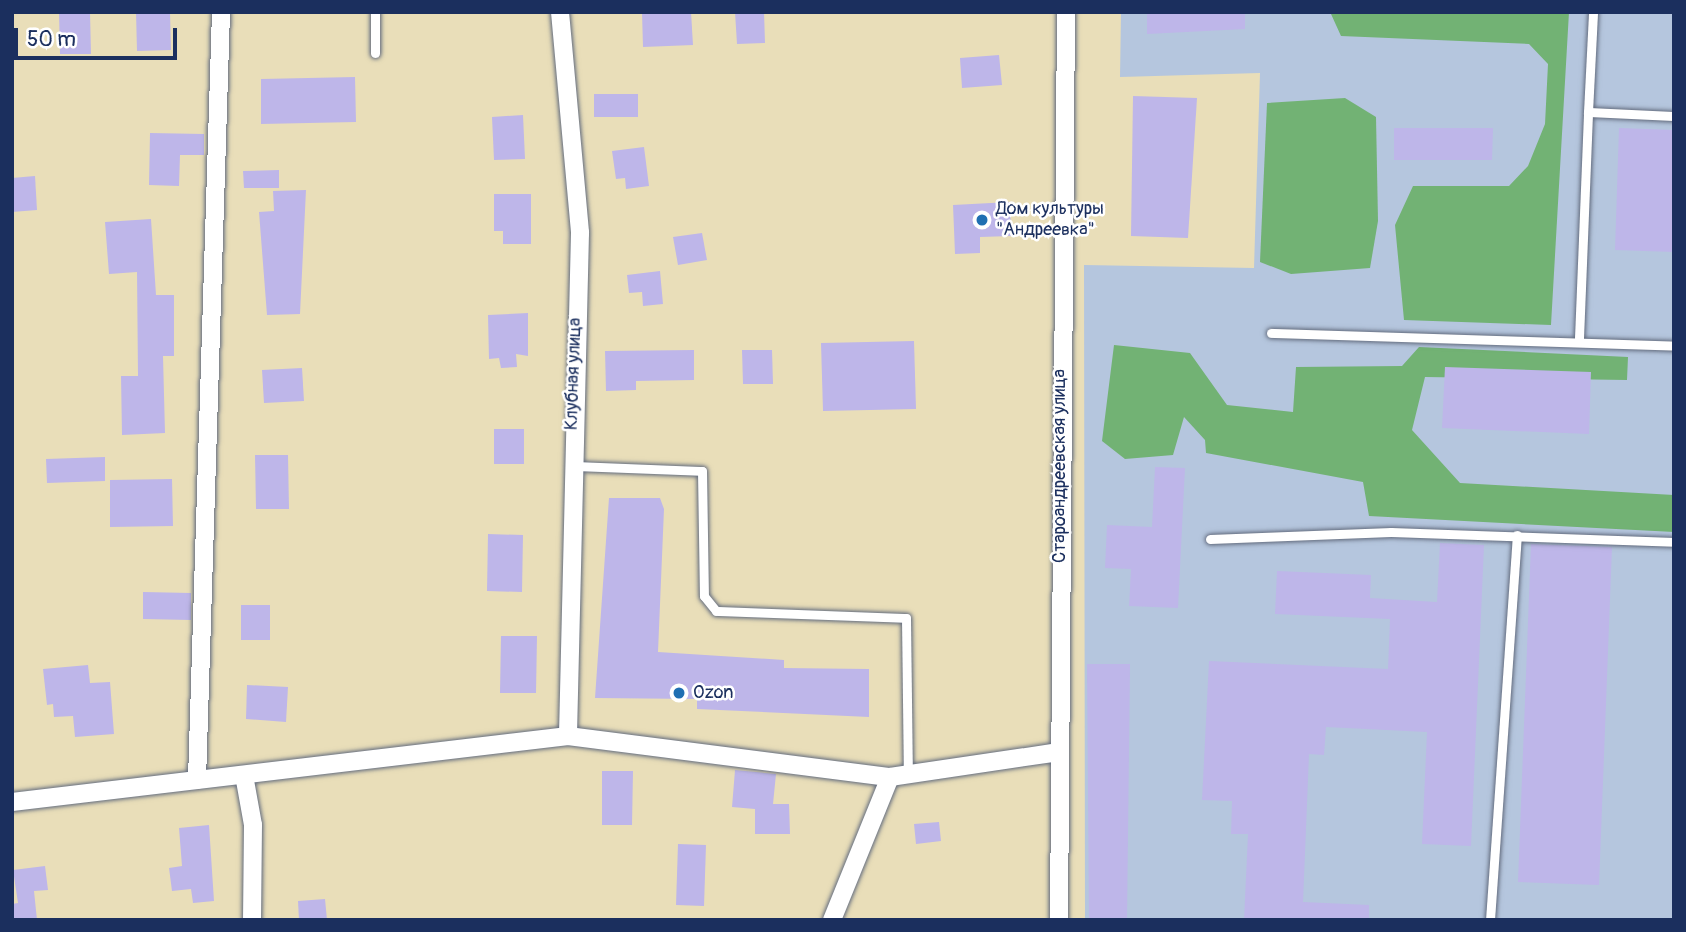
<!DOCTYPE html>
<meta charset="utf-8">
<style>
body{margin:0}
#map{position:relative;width:1686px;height:932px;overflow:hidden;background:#e9deb9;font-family:Pangolin,sans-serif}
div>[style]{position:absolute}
.industrial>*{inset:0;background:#b5c6de}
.forest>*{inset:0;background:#72b274}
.building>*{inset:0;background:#beb6e9}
.roads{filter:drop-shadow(0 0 2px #636c7e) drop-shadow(0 0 2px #636c7e)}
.service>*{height:9px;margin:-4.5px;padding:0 4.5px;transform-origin:4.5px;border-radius:4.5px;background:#fff}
.minor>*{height:18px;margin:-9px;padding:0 9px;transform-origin:9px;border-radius:9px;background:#fff}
.dots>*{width:19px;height:19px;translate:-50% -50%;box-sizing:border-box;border:4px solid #fff;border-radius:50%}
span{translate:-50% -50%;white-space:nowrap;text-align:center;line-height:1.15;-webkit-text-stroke:5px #fff;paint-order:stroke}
.poi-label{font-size:18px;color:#1b2f5e}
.left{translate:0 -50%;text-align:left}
.street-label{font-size:18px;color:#1b2f5e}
.frame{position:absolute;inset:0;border:14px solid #1b2f5e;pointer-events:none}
.scale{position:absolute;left:14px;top:28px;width:163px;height:32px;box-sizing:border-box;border:4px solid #1b2f5e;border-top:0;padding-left:9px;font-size:21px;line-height:24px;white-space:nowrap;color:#1b2f5e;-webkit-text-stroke:5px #fff;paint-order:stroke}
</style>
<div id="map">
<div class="industrial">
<i style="clip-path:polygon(1121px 12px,1674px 12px,1674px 920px,1085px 920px,1084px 265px,1254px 268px,1260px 73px,1120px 77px)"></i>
</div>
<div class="forest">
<i style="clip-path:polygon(1569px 12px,1551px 325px,1404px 320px,1395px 225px,1413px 186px,1509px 186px,1528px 166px,1545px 124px,1548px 64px,1529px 44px,1341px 36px,1331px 14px)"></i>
<i style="clip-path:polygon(1345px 98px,1376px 117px,1378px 221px,1370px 268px,1291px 274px,1260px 262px,1267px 103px)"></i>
<i style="clip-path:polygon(1114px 345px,1190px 353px,1227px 405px,1293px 412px,1296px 367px,1402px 366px,1419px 347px,1628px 357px,1627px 380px,1425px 377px,1412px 430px,1460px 483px,1674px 495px,1674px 532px,1369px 516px,1363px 482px,1206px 453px,1205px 440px,1184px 417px,1173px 455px,1125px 459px,1102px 441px)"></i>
</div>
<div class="building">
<i style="clip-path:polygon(59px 12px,90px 12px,91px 54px,60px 54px)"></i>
<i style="clip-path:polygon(136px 12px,170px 12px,171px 50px,137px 51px)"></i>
<i style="clip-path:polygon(642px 12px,691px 12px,693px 45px,643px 47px)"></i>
<i style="clip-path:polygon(735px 12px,764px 12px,765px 43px,737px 44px)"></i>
<i style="clip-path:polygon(1147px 12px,1245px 12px,1245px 29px,1147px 34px)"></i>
<i style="clip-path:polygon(999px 55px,1002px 85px,962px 88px,960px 58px)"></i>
<i style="clip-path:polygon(355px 77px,356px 122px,261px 124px,261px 79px)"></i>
<i style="clip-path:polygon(594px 94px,638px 94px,638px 117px,594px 117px)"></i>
<i style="clip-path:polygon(1133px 96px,1197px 98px,1188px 238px,1131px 236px)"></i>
<i style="clip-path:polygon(523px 115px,525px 159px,494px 160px,492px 117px)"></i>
<i style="clip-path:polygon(1394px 128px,1493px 128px,1492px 160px,1394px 160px)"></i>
<i style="clip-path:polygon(1619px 128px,1674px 130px,1674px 252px,1615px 250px)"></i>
<i style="clip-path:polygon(150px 133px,204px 134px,204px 155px,180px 155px,179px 186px,149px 185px)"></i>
<i style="clip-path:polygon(644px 147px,649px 186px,626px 189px,625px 178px,616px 179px,612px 151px)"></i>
<i style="clip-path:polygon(279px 170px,279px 188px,244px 188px,243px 171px)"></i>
<i style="clip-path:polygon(35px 176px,37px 210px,12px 212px,12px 178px)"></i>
<i style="clip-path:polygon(306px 190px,300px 314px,267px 315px,259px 212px,274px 211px,273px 191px)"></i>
<i style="clip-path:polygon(494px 194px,531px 194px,531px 244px,503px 244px,503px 231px,494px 231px)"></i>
<i style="clip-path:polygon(1010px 202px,1011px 236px,980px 237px,980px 253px,955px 254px,953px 205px)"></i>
<i style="clip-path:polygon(151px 219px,156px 295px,174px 295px,174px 356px,163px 356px,165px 433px,122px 435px,121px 376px,138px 376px,137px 272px,109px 274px,105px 222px)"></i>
<i style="clip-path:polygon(702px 233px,707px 260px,678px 265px,673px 237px)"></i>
<i style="clip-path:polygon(660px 271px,663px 304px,643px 306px,642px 292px,629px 293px,627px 275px)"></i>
<i style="clip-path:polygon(528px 313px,528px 356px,516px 354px,517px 367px,501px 368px,499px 358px,489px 359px,488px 315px)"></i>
<i style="clip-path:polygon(914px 341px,916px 409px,823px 411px,821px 343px)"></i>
<i style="clip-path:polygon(694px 350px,694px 380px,636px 381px,636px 390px,606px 391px,605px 351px)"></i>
<i style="clip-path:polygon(742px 350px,772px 350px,773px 384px,743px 384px)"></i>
<i style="clip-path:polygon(1445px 367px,1591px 372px,1589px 434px,1442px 428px)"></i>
<i style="clip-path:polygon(302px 368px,304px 401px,264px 403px,262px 370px)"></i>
<i style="clip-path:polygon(494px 429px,524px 429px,524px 464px,494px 464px)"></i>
<i style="clip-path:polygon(255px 455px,288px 455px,289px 509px,256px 509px)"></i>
<i style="clip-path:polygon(105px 457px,105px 481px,47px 483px,46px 459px)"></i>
<i style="clip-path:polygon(1155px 467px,1185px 468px,1178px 608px,1129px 606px,1131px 569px,1105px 568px,1107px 525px,1152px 527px)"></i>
<i style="clip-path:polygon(172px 479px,173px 526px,110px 527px,110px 480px)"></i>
<i style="clip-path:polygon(609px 498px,660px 498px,664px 509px,658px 652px,784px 660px,784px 668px,869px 669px,869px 717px,697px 709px,697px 699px,595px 698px)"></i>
<i style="clip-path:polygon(488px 534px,523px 535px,522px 592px,487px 591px)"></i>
<i style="clip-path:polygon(1440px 543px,1484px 545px,1471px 846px,1422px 844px,1427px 732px,1326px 727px,1324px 755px,1309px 754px,1303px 902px,1369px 905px,1369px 920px,1244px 920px,1248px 834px,1231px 834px,1232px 801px,1202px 800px,1209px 661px,1388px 669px,1390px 619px,1275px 614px,1277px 571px,1371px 575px,1370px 598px,1437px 602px)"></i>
<i style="clip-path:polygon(1531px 544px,1612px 547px,1599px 885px,1518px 882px)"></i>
<i style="clip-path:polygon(143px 592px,191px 593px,191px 620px,143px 619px)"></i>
<i style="clip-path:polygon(241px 605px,270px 605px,270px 640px,241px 640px)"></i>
<i style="clip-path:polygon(501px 636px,537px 636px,536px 693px,500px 693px)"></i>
<i style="clip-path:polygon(1087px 664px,1130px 664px,1127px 920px,1089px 920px)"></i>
<i style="clip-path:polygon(88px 665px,90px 683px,110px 682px,114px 734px,75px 737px,73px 716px,54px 717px,53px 704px,47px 705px,43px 669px)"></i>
<i style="clip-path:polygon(247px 685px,288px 687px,286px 722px,246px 719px)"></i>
<i style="clip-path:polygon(735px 770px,776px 774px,773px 804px,789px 804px,790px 834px,755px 834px,755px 809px,732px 807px)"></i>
<i style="clip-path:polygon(602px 771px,633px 771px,632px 825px,602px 825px)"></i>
<i style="clip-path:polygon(939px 822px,941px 841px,916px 844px,914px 824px)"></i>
<i style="clip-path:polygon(209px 825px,214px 901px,193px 903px,191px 889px,172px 891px,169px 868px,182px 866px,179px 828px)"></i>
<i style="clip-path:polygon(678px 844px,706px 845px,704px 906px,676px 905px)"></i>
<i style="clip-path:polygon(45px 866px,48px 890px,34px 891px,37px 920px,12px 920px,12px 904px,18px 903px,13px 870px)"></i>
<i style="clip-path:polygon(325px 899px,327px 920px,299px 920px,298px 901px)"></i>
</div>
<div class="roads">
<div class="service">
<i style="left:375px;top:12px;width:41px;rotate:90deg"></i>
<i style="left:1588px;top:112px;width:100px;rotate:-87.1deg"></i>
<i style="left:1271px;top:333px;width:403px;rotate:1.8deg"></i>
<i style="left:1579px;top:338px;width:226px;rotate:-87.7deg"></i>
<i style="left:1588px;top:112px;width:86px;rotate:2.7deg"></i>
<i style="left:573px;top:466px;width:129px;rotate:2.2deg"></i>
<i style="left:702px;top:471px;width:125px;rotate:89.1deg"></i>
<i style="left:704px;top:596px;width:19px;rotate:51deg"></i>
<i style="left:716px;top:611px;width:190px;rotate:2.1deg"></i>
<i style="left:906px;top:618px;width:157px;rotate:89.3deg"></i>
<i style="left:1210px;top:539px;width:181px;rotate:-2.2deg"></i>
<i style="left:1391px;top:532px;width:283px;rotate:2deg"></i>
<i style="left:1490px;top:920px;width:386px;rotate:-86deg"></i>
</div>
<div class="minor">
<i style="left:560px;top:12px;width:222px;rotate:84.8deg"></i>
<i style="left:580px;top:233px;width:503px;rotate:91.37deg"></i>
<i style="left:244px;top:775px;width:51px;rotate:79.8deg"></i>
<i style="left:253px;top:825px;width:95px;rotate:90.6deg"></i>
<i style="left:197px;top:780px;width:768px;rotate:-88.21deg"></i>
<i style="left:12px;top:802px;width:560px;rotate:-6.77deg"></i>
<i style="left:568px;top:736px;width:325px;rotate:7.3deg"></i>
<i style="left:890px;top:777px;width:171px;rotate:-8.4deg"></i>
<i style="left:832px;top:920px;width:154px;rotate:-67.9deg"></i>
<i style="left:1059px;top:920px;width:908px;rotate:-89.56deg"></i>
</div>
</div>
<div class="dots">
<i style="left:982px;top:220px;background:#1f6fb2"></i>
<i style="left:679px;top:693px;background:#1f6fb2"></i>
</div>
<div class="poi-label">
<span class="left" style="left:996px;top:220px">Дом культуры<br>"Андреевка"</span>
<span class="left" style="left:693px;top:693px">Ozon</span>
</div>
<div class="street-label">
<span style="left:574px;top:374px;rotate:-88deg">Клубная улица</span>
<span style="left:1060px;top:466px;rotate:-90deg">Староандреевская улица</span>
</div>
<div class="frame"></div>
<div class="scale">50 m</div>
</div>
